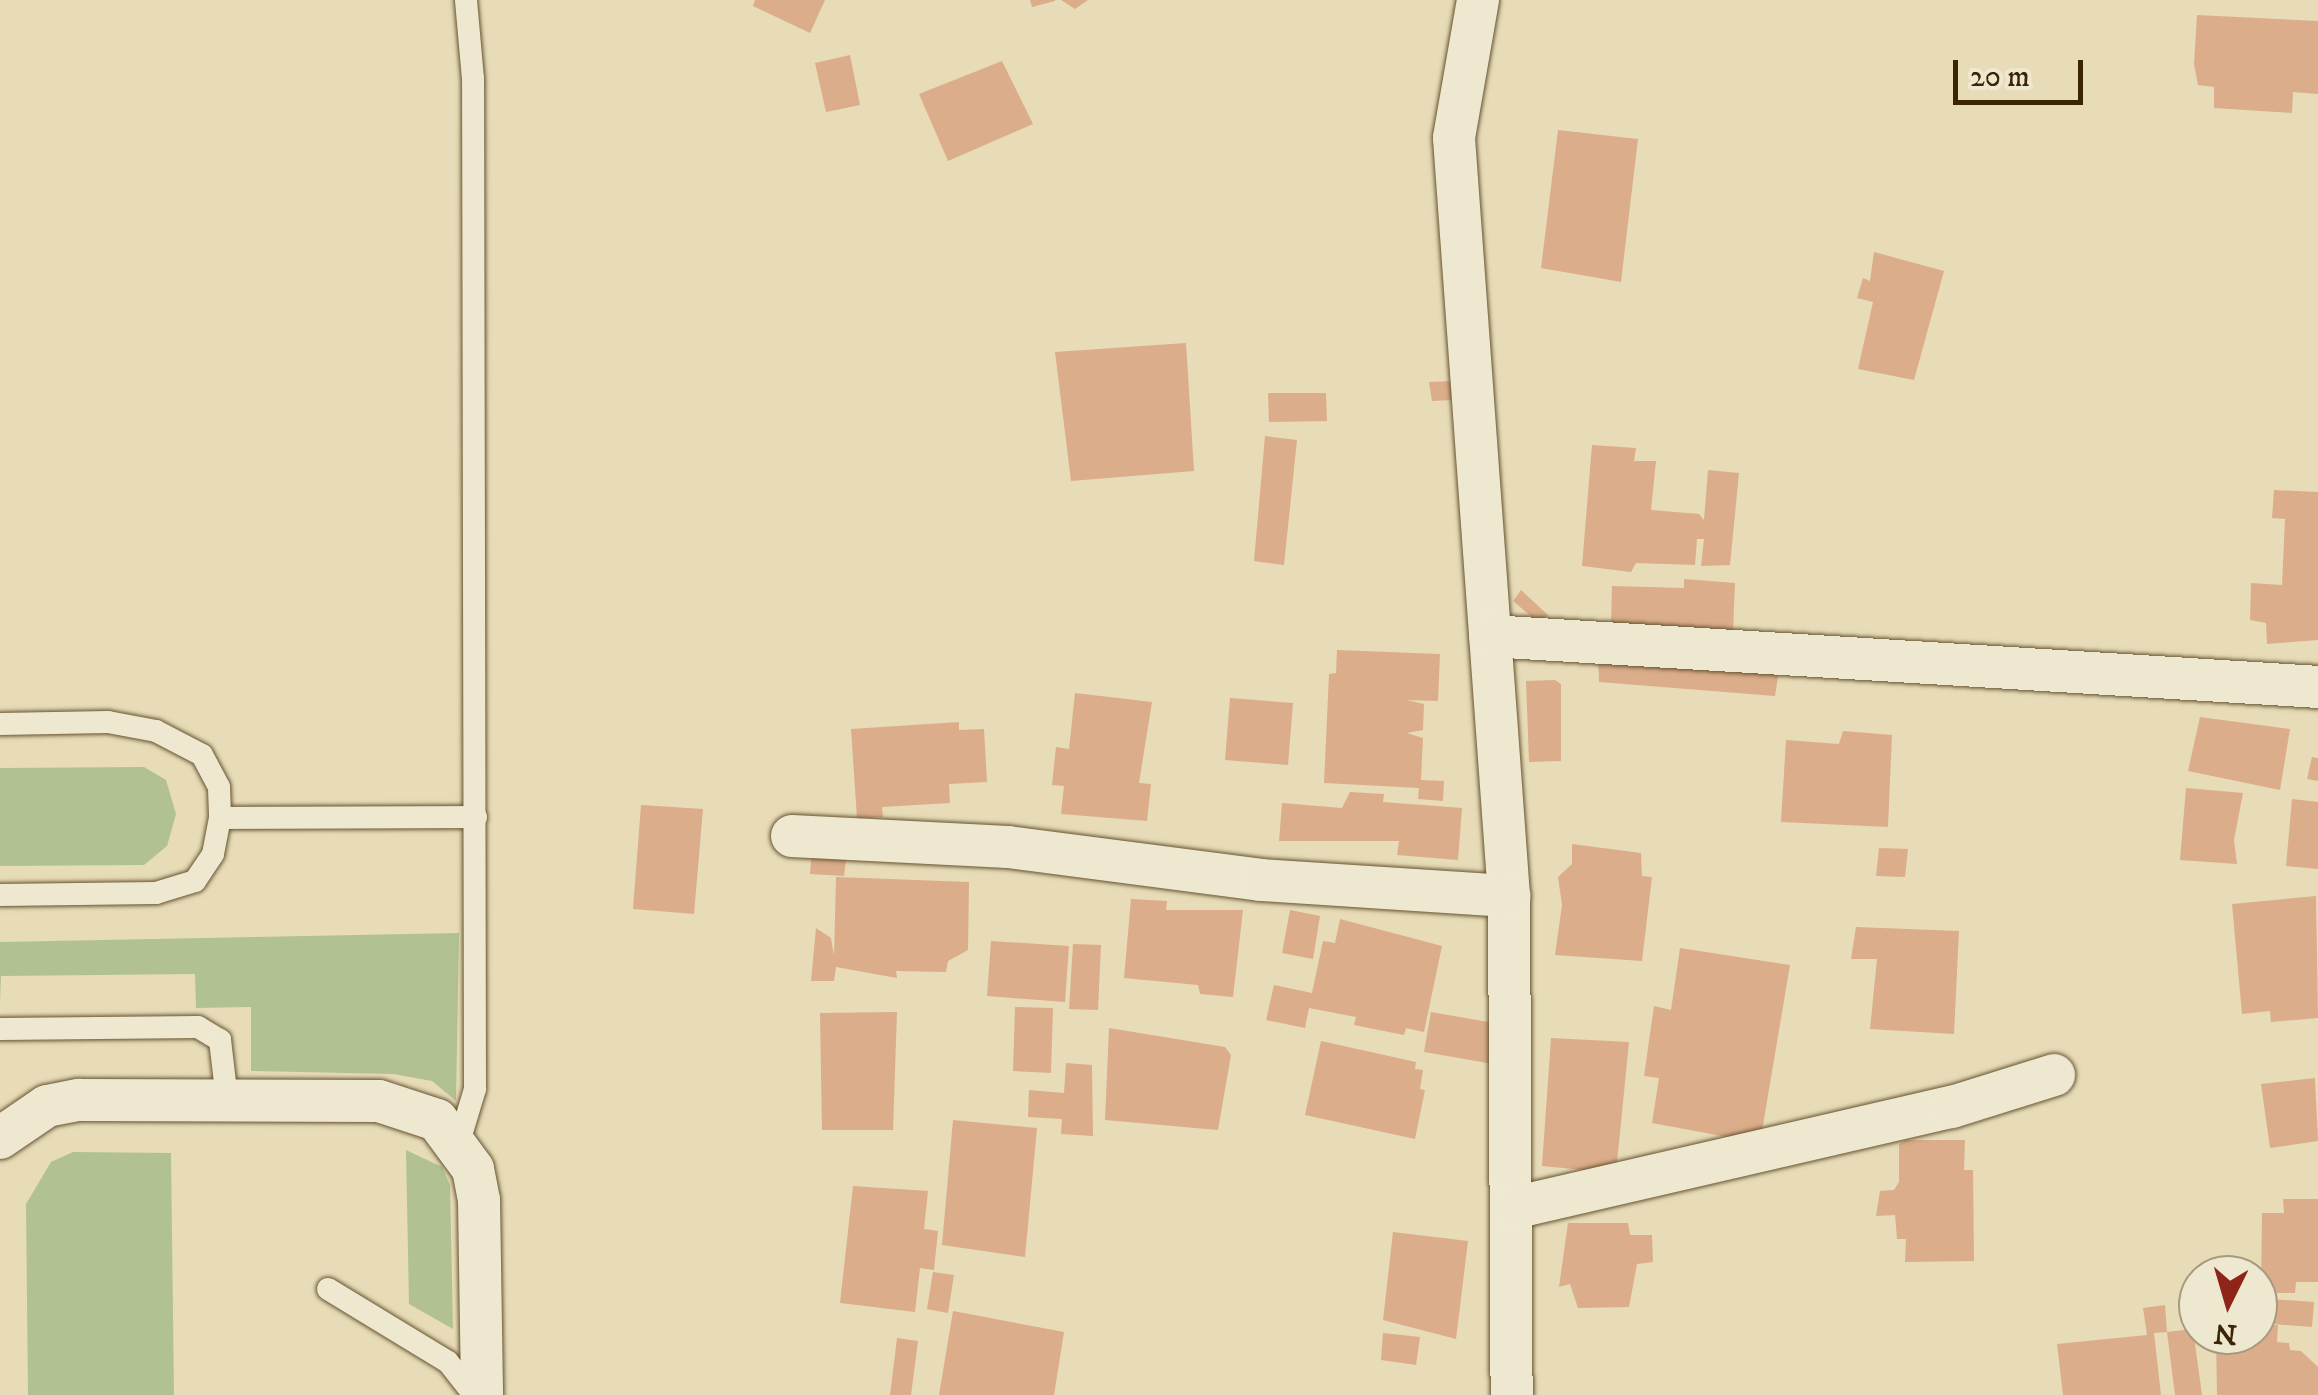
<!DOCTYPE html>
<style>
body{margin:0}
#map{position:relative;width:2318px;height:1395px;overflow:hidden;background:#e7dcb7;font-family:"IM FELL DW Pica",serif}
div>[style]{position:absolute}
.green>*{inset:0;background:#b1c192}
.building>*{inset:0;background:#dbad8a}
.roads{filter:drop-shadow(0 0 2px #665331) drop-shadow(0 0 2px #665331)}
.lane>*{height:22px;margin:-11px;padding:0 11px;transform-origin:11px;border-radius:11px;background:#efe8d0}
.street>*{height:42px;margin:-21px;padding:0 21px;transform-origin:21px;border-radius:21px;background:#efe8d0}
span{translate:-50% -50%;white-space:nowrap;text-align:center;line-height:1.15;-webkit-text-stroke:8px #efe8d0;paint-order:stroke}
.north{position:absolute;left:2178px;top:1255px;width:100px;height:100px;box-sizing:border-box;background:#efe8d0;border:2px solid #a79a7e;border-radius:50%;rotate:185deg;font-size:28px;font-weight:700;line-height:40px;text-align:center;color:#3b2504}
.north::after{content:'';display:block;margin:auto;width:35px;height:45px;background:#8f2418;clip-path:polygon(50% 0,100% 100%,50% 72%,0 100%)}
.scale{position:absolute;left:1953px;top:60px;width:130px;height:45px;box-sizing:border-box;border:5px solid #3b2504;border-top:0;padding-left:12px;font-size:30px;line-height:35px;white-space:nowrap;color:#3b2504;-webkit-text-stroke:8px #efe8d0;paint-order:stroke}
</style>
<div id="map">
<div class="green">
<i style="clip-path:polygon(144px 767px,166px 780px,176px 814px,167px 846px,144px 865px,0 866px,0 768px)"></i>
<i style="clip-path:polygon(459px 933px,456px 1101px,432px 1081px,393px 1074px,251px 1071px,251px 1007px,196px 1008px,195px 974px,1px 976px,0 1002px,0 942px)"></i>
<i style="clip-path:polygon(406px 1150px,442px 1167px,450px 1185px,453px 1329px,409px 1304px)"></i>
<i style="clip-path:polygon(73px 1152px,171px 1153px,174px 1395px,28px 1395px,26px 1204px,51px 1162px)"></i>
</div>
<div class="building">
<i style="clip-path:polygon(755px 0,825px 0,810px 33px,753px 6px)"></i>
<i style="clip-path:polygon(1030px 0,1055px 0,1055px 1px,1032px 7px)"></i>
<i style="clip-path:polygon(1061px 0,1088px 0,1075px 9px)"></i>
<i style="clip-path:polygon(2197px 15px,2318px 21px,2318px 94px,2293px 92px,2292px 113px,2214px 108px,2214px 87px,2198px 85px,2194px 64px)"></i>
<i style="clip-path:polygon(850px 55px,860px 105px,826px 112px,815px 63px)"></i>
<i style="clip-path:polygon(1002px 61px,1033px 124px,948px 161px,919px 94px)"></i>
<i style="clip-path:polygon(1558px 130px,1638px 139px,1621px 282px,1541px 268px)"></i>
<i style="clip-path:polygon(1874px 252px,1944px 271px,1914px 380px,1858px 369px,1873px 302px,1857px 298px,1863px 278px,1870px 281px)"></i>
<i style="clip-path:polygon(1186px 343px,1194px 471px,1071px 481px,1055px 352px)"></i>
<i style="clip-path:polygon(1453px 381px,1455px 400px,1432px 401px,1429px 382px)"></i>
<i style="clip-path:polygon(1268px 393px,1326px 393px,1327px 421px,1269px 422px)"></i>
<i style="clip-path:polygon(1265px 436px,1297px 440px,1284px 565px,1254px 561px)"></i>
<i style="clip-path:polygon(1592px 445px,1636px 448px,1634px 461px,1656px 461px,1651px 510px,1699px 514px,1704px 520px,1708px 470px,1739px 473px,1730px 565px,1701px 566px,1704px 539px,1697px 539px,1695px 565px,1636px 563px,1631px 572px,1582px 566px)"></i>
<i style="clip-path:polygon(2274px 490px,2318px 492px,2318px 640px,2267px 644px,2266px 623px,2250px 620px,2251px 583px,2282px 585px,2285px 519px,2272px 518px)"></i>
<i style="clip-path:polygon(1684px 579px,1735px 583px,1733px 631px,1611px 624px,1612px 586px,1684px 588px)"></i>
<i style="clip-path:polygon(1521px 590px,1548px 615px,1538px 622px,1513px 601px)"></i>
<i style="clip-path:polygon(1337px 650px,1440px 654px,1438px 701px,1407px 700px,1424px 704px,1423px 730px,1407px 733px,1423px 738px,1421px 780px,1444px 781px,1443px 801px,1418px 799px,1419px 788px,1324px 783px,1329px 674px,1336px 673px)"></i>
<i style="clip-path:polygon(1598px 653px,1780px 664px,1775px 696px,1599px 682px)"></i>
<i style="clip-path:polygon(1555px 680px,1561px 684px,1561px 761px,1529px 762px,1526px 681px)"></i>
<i style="clip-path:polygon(1075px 693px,1152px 702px,1139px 783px,1151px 784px,1147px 821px,1061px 814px,1064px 786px,1052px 785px,1056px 747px,1069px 749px)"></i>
<i style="clip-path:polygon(1230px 698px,1293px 703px,1288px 765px,1225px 760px)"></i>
<i style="clip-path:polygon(2200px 717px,2290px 729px,2280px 790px,2188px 771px)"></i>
<i style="clip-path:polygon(959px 722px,959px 730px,984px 729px,987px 782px,949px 784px,950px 803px,882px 807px,883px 817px,857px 818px,851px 729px)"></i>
<i style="clip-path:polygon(1843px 731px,1892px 735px,1888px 827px,1781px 822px,1786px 740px,1839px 744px)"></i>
<i style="clip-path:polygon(2312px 757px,2318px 758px,2318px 781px,2307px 779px)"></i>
<i style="clip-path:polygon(2186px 788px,2243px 793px,2234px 840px,2237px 864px,2180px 860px)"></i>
<i style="clip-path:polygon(1350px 792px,1384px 794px,1383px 802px,1462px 808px,1458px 860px,1397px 855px,1399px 841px,1279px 841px,1282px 803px,1342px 808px)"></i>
<i style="clip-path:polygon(2292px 799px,2318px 802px,2318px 869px,2286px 866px)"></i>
<i style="clip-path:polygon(641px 805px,703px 809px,694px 914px,633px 909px)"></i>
<i style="clip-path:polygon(1572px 844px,1641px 853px,1642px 876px,1652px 877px,1642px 961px,1555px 955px,1562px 905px,1558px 877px,1572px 864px)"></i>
<i style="clip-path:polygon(812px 848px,847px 851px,844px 876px,810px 874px)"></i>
<i style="clip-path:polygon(1879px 848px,1908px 849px,1905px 877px,1876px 876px)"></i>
<i style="clip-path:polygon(836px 877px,969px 882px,968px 950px,948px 961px,946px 972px,896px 971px,897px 978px,836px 967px,834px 981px,811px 981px,816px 928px,831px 938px,834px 956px)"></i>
<i style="clip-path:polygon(2316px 896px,2318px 1018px,2271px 1022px,2270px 1011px,2242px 1014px,2232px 904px)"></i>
<i style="clip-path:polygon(1131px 899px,1167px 901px,1166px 910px,1243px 910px,1233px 997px,1200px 994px,1198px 985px,1124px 978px)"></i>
<i style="clip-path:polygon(1290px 910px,1320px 916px,1313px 959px,1282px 953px)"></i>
<i style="clip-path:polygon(1340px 919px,1442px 946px,1424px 1032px,1406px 1028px,1404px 1035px,1354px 1025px,1356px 1017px,1309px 1008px,1305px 1028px,1266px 1020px,1274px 985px,1312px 993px,1323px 941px,1335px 943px)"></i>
<i style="clip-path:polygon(1856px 927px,1959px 931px,1954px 1034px,1870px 1029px,1877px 959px,1851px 959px)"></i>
<i style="clip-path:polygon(991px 941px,1069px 946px,1065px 1002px,987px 996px)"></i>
<i style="clip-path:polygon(1073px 944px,1101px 945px,1098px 1010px,1069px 1009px)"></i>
<i style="clip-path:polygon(1680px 948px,1790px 965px,1760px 1143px,1652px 1123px,1659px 1078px,1644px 1076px,1654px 1006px,1671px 1010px)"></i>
<i style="clip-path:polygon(1015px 1007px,1053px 1008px,1051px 1073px,1013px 1071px)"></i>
<i style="clip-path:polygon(897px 1012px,893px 1130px,822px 1130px,820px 1013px)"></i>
<i style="clip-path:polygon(1431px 1012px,1500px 1024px,1493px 1064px,1424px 1052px)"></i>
<i style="clip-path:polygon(1109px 1028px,1225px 1047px,1231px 1055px,1218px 1130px,1105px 1120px)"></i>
<i style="clip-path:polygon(1551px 1038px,1629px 1042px,1616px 1173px,1542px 1166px)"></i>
<i style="clip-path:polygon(1321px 1041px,1416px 1062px,1415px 1069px,1423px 1070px,1420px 1089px,1425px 1090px,1415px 1139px,1305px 1115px)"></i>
<i style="clip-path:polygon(1066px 1063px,1092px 1065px,1093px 1136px,1061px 1134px,1062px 1119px,1028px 1117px,1029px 1090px,1064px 1093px)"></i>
<i style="clip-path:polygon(2315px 1078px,2318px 1141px,2270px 1148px,2261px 1084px)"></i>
<i style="clip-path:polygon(953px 1120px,1037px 1128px,1025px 1257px,942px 1245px)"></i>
<i style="clip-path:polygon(1906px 1140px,1965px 1140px,1964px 1170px,1973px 1170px,1974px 1261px,1905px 1262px,1906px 1239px,1897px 1239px,1895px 1215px,1876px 1216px,1880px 1191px,1894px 1190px,1899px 1182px,1899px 1144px)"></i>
<i style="clip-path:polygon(853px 1186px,928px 1191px,924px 1229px,938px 1231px,934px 1270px,920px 1268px,915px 1312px,840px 1303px)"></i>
<i style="clip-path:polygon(2283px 1199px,2318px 1199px,2318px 1282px,2296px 1282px,2295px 1293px,2261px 1293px,2262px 1213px,2284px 1213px)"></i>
<i style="clip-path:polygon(1568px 1223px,1628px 1223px,1630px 1235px,1652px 1235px,1653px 1262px,1637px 1264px,1629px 1307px,1578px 1308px,1570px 1284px,1559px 1287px)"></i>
<i style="clip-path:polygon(1393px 1232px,1468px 1241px,1456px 1339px,1383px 1320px)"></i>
<i style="clip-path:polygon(933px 1272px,954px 1275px,948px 1313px,927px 1309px)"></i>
<i style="clip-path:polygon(2258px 1298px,2314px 1302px,2312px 1327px,2258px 1323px)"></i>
<i style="clip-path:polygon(2165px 1305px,2167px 1332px,2154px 1333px,2161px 1395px,2063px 1395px,2057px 1344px,2147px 1335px,2143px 1308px)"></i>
<i style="clip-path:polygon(953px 1311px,1064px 1332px,1054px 1395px,939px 1395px)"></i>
<i style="clip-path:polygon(2258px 1325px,2278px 1325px,2277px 1342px,2289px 1343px,2290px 1350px,2301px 1351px,2318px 1367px,2318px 1395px,2217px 1395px,2216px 1335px,2258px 1335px)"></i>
<i style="clip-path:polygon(2193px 1329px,2202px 1395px,2175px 1395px,2167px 1332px)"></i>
<i style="clip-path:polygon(1383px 1333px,1420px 1337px,1416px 1365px,1381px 1360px)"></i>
<i style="clip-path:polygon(897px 1338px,918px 1341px,911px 1395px,890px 1395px)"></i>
</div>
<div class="roads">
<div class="lane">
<i style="left:0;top:724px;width:108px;rotate:-1.1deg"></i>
<i style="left:108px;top:722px;width:49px;rotate:10.6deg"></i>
<i style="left:156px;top:731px;width:52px;rotate:27.6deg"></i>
<i style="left:202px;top:755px;width:36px;rotate:62deg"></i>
<i style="left:219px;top:787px;width:31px;rotate:88deg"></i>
<i style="left:220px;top:818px;width:256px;rotate:-0.2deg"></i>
<i style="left:0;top:895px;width:156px;rotate:-0.7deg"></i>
<i style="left:156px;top:893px;width:41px;rotate:-17.1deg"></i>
<i style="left:195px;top:881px;width:32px;rotate:-56deg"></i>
<i style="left:213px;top:854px;width:37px;rotate:-79deg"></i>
<i style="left:0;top:1029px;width:198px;rotate:-0.6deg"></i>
<i style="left:198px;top:1027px;width:26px;rotate:31deg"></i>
<i style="left:220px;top:1040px;width:60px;rotate:83.3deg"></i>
<i style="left:459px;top:1142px;width:55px;rotate:-73.2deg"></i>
<i style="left:475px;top:1089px;width:1010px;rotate:-90.11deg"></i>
<i style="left:473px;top:79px;width:79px;rotate:-95.1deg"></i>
<i style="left:328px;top:1289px;width:140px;rotate:31.3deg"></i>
<i style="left:448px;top:1362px;width:42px;rotate:51.8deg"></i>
</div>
<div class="street">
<i style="left:1478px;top:0;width:140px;rotate:99.9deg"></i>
<i style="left:1454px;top:138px;width:760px;rotate:85.85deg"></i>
<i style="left:1509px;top:896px;width:499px;rotate:89.7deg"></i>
<i style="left:1490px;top:636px;width:830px;rotate:3.52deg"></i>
<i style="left:792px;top:836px;width:216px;rotate:2.9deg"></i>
<i style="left:1008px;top:847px;width:255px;rotate:7.4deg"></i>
<i style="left:1261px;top:880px;width:249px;rotate:3.7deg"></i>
<i style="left:0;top:1138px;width:57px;rotate:-34.2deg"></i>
<i style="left:47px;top:1106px;width:33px;rotate:-11deg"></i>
<i style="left:79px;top:1100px;width:300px;rotate:0.2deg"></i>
<i style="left:379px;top:1101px;width:61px;rotate:18.1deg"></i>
<i style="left:437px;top:1120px;width:61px;rotate:53.7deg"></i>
<i style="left:473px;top:1169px;width:32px;rotate:79deg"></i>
<i style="left:479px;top:1200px;width:195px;rotate:89.1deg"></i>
<i style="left:1513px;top:1208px;width:450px;rotate:-13deg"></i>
<i style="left:1952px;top:1107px;width:107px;rotate:-17.4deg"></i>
</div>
</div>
<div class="north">N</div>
<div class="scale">20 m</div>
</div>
